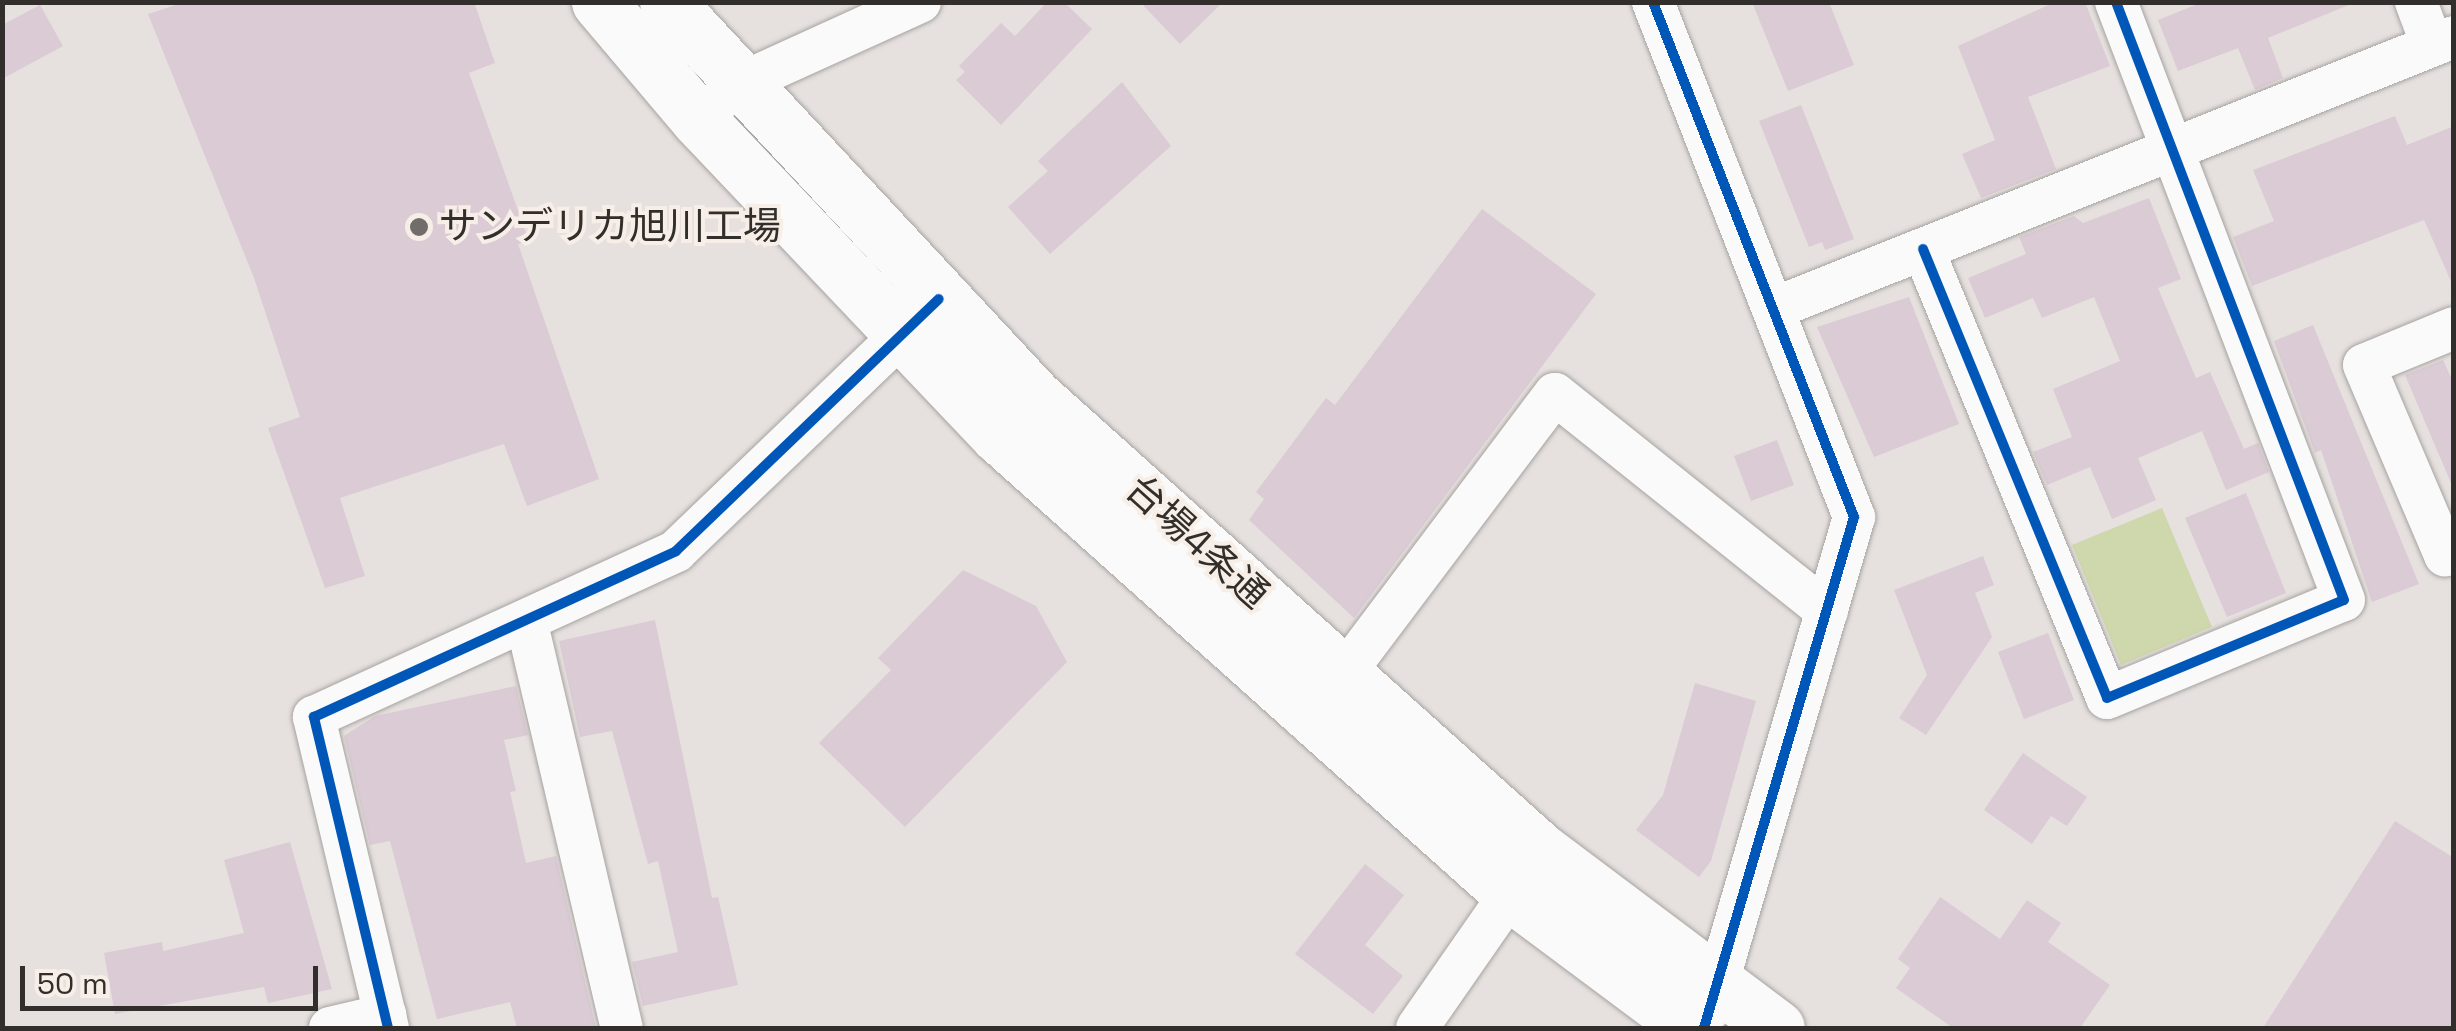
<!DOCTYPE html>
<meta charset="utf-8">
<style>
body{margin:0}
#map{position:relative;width:2456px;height:1031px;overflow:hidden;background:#e6e1de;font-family:"Space Grotesk","Noto Sans JP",sans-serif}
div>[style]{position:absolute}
.green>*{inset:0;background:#cfd8ac}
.building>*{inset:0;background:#dacbd5}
.roads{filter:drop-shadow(0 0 2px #a7a3a1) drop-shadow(0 0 2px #a7a3a1)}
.minor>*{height:42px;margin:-21px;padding:0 21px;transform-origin:21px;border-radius:21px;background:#fbfafa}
.highway>*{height:55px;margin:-27.5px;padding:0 27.5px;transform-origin:27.5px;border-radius:27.5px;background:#fbfafa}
.cycleway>*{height:10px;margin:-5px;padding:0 5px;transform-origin:5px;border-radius:5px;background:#0057b8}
.dots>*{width:28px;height:28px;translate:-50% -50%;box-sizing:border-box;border:5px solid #f7efe7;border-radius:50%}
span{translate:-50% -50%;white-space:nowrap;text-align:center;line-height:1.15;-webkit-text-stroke:8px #f7efe7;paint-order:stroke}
.poi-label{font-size:38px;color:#312e2b}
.left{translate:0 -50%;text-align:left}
.street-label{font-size:38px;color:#312e2b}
.frame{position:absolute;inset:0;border:5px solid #312e2b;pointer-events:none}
.scale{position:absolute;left:20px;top:966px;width:298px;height:45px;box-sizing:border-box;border:5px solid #312e2b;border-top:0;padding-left:12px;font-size:30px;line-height:35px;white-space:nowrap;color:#312e2b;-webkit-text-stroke:8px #f7efe7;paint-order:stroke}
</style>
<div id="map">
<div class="green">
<i style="clip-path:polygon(2162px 508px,2212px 627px,2121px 665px,2072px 545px)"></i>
</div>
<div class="building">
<i style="clip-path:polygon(185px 2px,474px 2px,495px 63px,469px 73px,529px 241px,518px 244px,599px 479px,527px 506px,504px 444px,340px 498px,365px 576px,325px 588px,268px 428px,300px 417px,254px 278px,148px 14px)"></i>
<i style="clip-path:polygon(1047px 2px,1064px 2px,1092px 29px,1001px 125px,956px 80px,965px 72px,959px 66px,1001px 23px,1015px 36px)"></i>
<i style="clip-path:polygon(1140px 2px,1223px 2px,1180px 44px)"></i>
<i style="clip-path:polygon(1752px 2px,1829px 2px,1854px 65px,1788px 91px)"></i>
<i style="clip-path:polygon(2055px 2px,2085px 2px,2110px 66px,2028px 97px,2056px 169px,1981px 198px,1962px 154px,1995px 140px,1958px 46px)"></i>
<i style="clip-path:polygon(2203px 2px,2351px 2px,2351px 4px,2268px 38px,2283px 78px,2255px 90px,2238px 48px,2178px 71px,2158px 20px)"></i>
<i style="clip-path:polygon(40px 5px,63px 46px,2px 79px,2px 25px)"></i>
<i style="clip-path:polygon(1122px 82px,1171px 146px,1050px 254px,1008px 207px,1048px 171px,1038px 161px)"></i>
<i style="clip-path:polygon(1801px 105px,1854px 239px,1825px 250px,1822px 242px,1809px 247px,1759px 121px)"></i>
<i style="clip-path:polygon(2395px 116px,2407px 145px,2454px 126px,2454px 288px,2424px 220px,2252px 286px,2233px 237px,2274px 221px,2253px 170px)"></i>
<i style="clip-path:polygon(2149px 198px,2181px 279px,2158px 288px,2196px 378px,2210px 372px,2244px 449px,2258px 443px,2269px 472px,2226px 490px,2202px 431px,2138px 458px,2156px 500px,2112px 519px,2090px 467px,2047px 485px,2033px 452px,2072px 437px,2053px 389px,2120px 361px,2094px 297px,2042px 318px,2033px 298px,1985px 318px,1968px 278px,2026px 254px,2019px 237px,2074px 216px,2083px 223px)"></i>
<i style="clip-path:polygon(1482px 209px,1596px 294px,1354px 618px,1249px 520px,1264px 499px,1256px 492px,1326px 398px,1335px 405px)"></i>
<i style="clip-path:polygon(1909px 297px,1959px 424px,1874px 457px,1817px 327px)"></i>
<i style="clip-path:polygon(2313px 325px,2419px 584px,2372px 602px,2321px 450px,2315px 453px,2274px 341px)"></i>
<i style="clip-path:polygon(2443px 360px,2454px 384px,2454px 490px,2405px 375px)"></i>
<i style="clip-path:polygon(1777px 440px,1794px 485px,1751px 501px,1734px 456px)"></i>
<i style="clip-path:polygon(2246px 493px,2286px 593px,2227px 617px,2185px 518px)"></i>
<i style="clip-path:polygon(1983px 556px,1994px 585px,1975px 593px,1992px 637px,1926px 735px,1899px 718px,1927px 675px,1894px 590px)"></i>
<i style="clip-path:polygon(963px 570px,1036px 606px,1067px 662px,905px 827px,819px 743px,891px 670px,878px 658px)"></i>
<i style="clip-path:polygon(655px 620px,712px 898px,718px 897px,738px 985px,643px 1006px,632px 962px,678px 952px,658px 861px,648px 864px,612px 731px,580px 737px,559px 641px)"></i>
<i style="clip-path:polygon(2048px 633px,2074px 700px,2024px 719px,1998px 652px)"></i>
<i style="clip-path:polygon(1695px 683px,1756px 701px,1711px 861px,1699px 877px,1636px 830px,1663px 795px)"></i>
<i style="clip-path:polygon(516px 686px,528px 735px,504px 740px,516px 791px,510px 792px,526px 863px,556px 856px,596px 1028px,517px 1028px,510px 1002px,437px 1019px,390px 841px,370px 845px,344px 736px,375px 716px)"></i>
<i style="clip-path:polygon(2023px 753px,2087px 797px,2067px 826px,2051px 816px,2032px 844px,1984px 810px)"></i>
<i style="clip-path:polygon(2395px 821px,2454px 858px,2454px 1028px,2263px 1028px)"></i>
<i style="clip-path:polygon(290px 842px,332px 989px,268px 1003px,264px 987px,115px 1014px,104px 953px,162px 942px,163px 951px,244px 933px,224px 860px)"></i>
<i style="clip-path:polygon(1365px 864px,1404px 895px,1365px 945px,1403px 976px,1373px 1014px,1295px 954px)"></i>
<i style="clip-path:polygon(1940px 897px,2000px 939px,2027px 900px,2061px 923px,2048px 942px,2110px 985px,2080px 1028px,1953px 1028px,1896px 988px,1910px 968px,1898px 959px)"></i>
</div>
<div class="roads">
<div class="minor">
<i style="left:1653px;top:2px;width:553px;rotate:68.68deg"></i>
<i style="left:1854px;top:517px;width:513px;rotate:106.31deg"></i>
<i style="left:2416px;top:2px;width:46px;rotate:69.6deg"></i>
<i style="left:721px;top:99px;width:21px;rotate:-41deg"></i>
<i style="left:737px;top:85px;width:201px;rotate:-24.4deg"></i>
<i style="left:1923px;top:249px;width:485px;rotate:67.7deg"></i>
<i style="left:2107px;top:698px;width:256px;rotate:-22.5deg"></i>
<i style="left:2344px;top:600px;width:640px;rotate:-110.87deg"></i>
<i style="left:1775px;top:308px;width:731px;rotate:-21.76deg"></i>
<i style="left:2454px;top:328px;width:97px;rotate:157.7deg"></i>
<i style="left:2364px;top:365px;width:207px;rotate:66.9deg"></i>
<i style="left:2445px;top:555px;width:9px;rotate:-18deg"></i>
<i style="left:527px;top:624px;width:415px;rotate:76.8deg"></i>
<i style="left:1325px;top:699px;width:382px;rotate:-53deg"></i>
<i style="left:1555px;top:394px;width:348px;rotate:38.6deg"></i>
<i style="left:330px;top:1028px;width:57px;rotate:-13.3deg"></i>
<i style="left:388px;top:1028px;width:320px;rotate:-103.4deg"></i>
<i style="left:314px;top:717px;width:398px;rotate:-24.6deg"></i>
<i style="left:676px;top:551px;width:342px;rotate:-43.8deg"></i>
<i style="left:1417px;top:1028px;width:191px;rotate:-55.2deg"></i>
</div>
<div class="highway">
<i style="left:599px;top:2px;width:153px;rotate:49.8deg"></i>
<i style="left:698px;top:119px;width:437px;rotate:46.5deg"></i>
<i style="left:999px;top:436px;width:687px;rotate:41.81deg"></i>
<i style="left:1511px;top:894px;width:224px;rotate:36.7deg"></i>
<i style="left:667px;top:2px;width:540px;rotate:47.03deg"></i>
<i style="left:1035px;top:397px;width:678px;rotate:41.89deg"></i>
<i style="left:1540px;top:850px;width:296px;rotate:36.9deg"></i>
</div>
</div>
<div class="cycleway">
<i style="left:1653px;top:2px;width:553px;rotate:68.68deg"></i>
<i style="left:1854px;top:517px;width:533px;rotate:106.36deg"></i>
<i style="left:1923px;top:249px;width:485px;rotate:67.7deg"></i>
<i style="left:2107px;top:698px;width:256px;rotate:-22.5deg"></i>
<i style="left:2344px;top:600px;width:640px;rotate:-110.87deg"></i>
<i style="left:388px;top:1028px;width:320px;rotate:-103.4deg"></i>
<i style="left:314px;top:717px;width:398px;rotate:-24.6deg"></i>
<i style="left:676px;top:551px;width:364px;rotate:-43.8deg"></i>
</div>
<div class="dots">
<i style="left:419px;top:227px;background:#706d6a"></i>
</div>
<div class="poi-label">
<span class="left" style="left:439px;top:227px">サンデリカ旭川工場</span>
</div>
<div class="street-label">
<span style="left:1197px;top:542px;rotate:42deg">台場4条通</span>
</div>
<div class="frame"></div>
<div class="scale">50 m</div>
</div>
